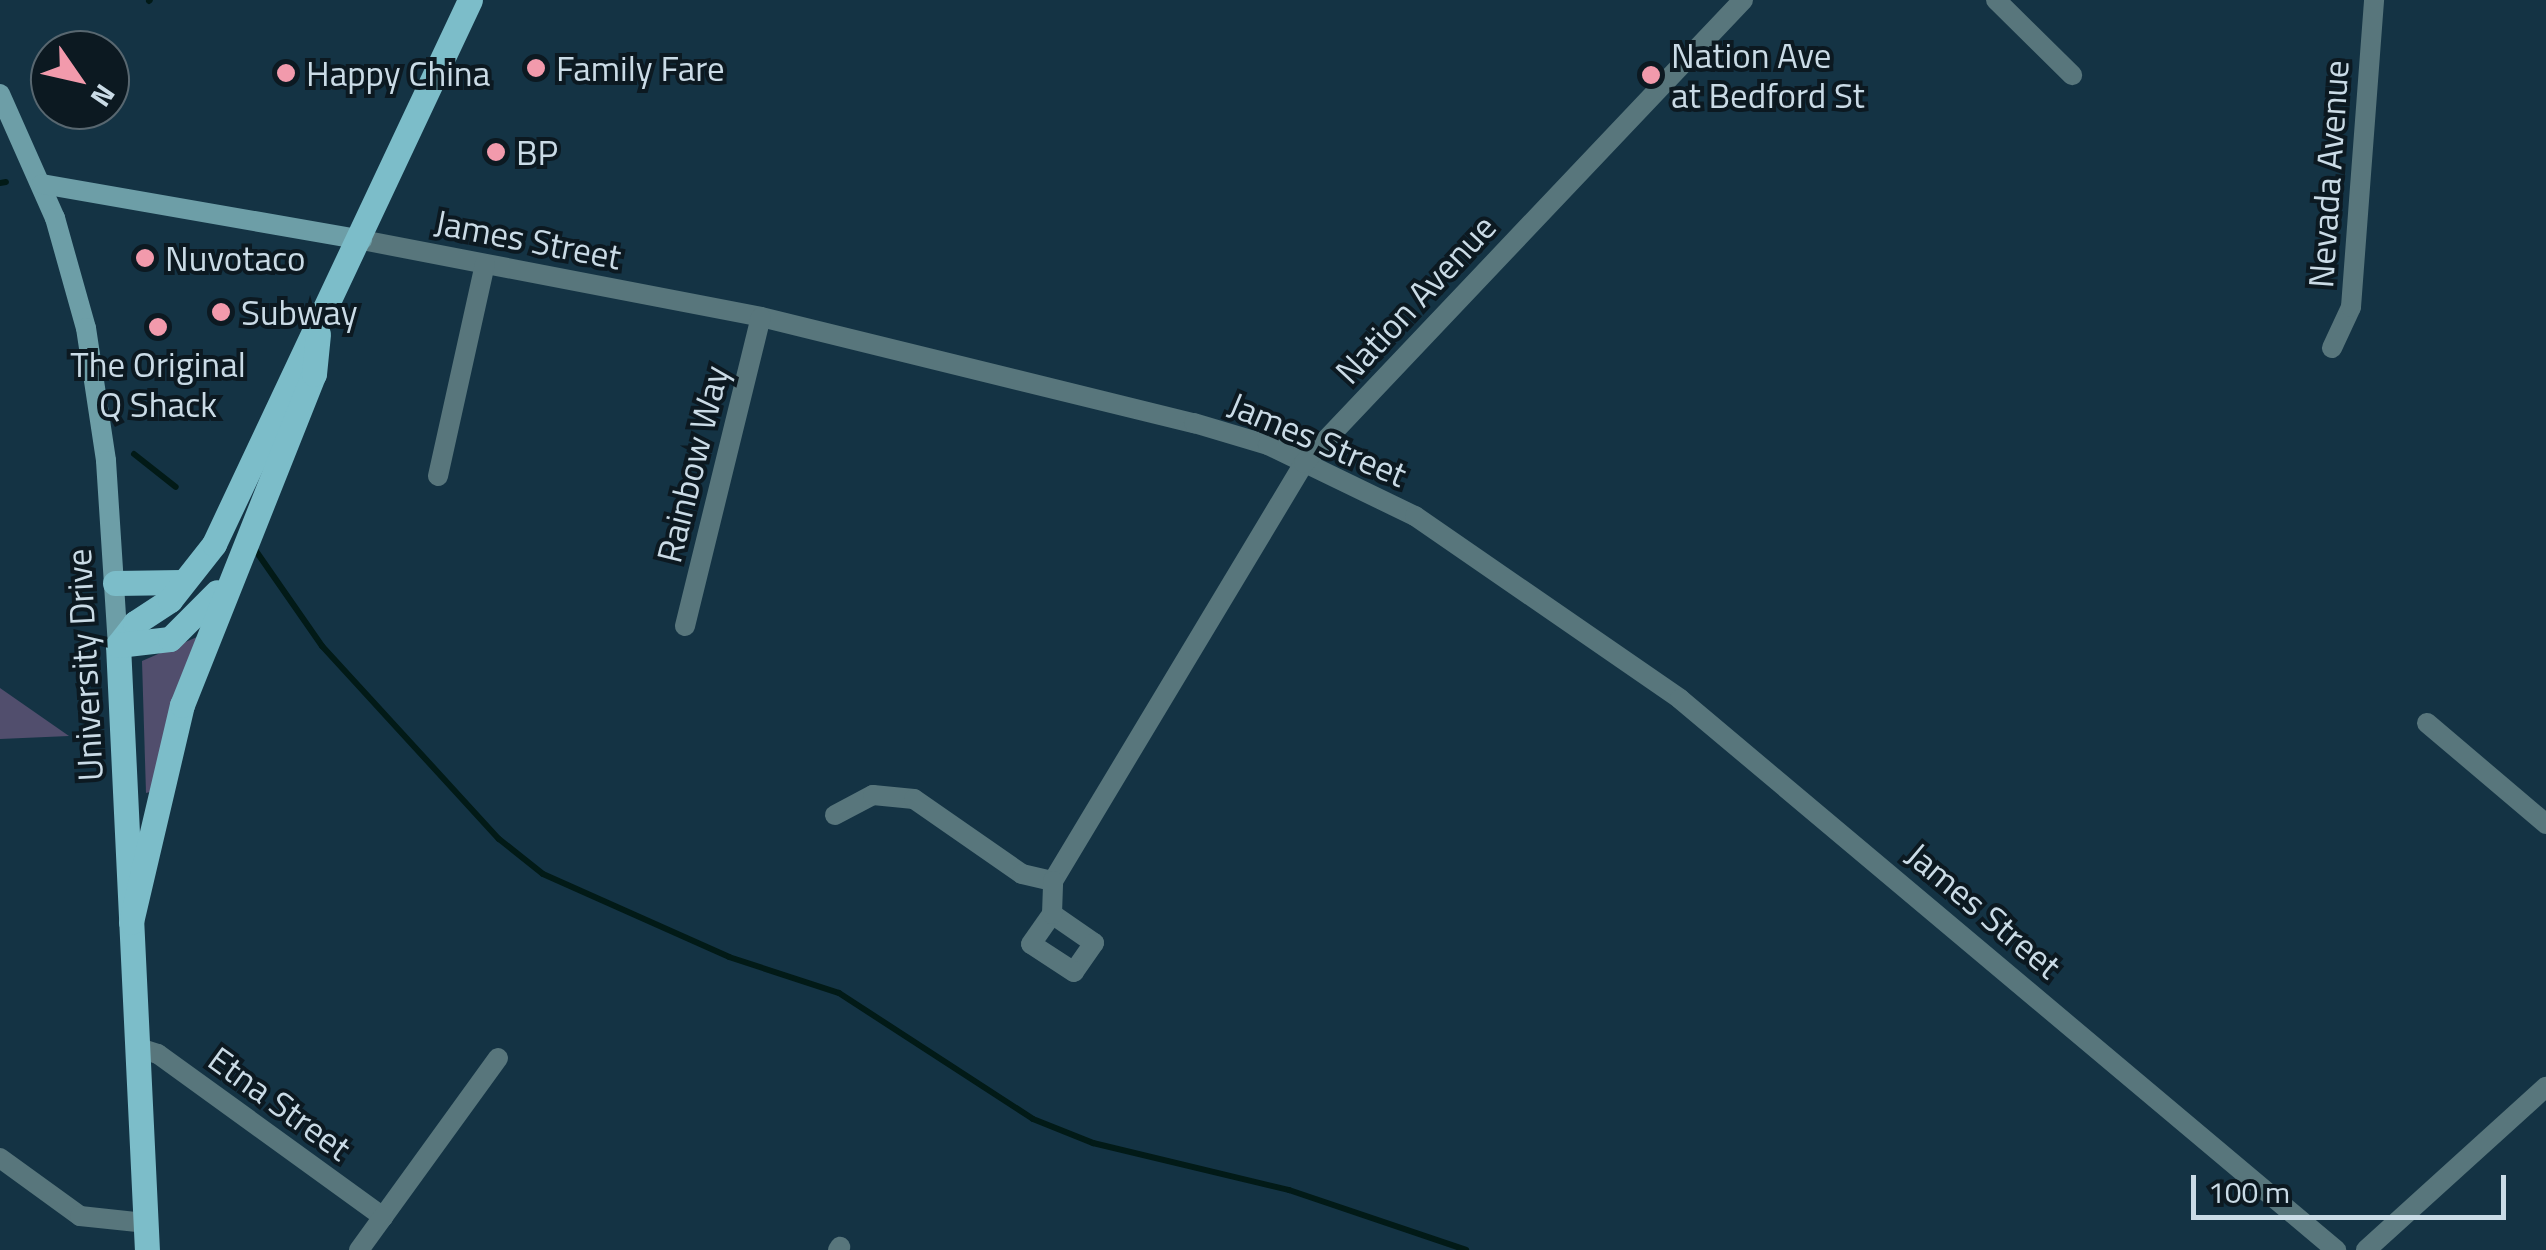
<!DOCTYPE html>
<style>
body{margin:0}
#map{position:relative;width:2546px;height:1250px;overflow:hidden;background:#143344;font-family:"Titillium Web",sans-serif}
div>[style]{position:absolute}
.green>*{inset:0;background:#514e6d}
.stream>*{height:6px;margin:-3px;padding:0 3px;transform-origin:3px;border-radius:3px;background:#021a17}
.street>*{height:20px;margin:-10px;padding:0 10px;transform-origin:10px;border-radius:10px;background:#58767c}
.secondary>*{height:20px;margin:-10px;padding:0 10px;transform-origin:10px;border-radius:10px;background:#6d9ea7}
.primary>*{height:25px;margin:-12.5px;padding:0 12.5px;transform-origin:12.5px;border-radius:12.5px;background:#7cbdc9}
.dots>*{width:28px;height:28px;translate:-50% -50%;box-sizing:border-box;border:5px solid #0c1921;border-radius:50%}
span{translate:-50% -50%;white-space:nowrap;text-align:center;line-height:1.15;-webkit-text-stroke:8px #0c1921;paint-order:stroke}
.poi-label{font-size:35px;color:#cadbe6}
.left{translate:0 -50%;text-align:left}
.street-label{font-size:35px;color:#cadbe6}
.north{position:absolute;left:30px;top:30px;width:100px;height:100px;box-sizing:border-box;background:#0c1921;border:2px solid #586770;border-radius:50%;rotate:124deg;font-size:28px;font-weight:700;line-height:40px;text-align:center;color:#cadbe6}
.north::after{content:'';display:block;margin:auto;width:35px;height:45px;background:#f29aac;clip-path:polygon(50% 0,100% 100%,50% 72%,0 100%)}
.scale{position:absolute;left:2191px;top:1175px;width:315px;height:45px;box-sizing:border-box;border:5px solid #cadbe6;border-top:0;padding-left:12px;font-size:30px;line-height:35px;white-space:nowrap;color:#cadbe6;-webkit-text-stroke:8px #0c1921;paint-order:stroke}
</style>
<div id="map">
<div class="green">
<i style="clip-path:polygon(197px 637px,150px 792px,146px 793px,142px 661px)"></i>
<i style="clip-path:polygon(0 688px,69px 736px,0 739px)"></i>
</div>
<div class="stream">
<i style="left:149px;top:1px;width:1px;rotate:-45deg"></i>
<i style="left:0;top:183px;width:6px;rotate:-9deg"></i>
<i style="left:134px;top:454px;width:53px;rotate:38.2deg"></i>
<i style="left:256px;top:551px;width:116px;rotate:55.2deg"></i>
<i style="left:322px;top:646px;width:262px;rotate:47.5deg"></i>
<i style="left:499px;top:839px;width:56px;rotate:38.5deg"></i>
<i style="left:543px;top:874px;width:204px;rotate:24deg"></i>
<i style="left:729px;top:957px;width:116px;rotate:18.1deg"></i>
<i style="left:839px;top:993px;width:231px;rotate:33deg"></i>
<i style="left:1033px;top:1119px;width:65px;rotate:21.8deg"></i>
<i style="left:1093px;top:1143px;width:202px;rotate:13.5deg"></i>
<i style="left:1289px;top:1190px;width:187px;rotate:18.7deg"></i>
</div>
<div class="street">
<i style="left:1996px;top:0;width:107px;rotate:44.6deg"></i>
<i style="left:362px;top:240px;width:406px;rotate:10.9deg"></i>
<i style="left:761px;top:317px;width:446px;rotate:13.8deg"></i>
<i style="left:1194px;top:423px;width:77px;rotate:16.6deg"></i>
<i style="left:1268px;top:445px;width:163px;rotate:25.8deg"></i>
<i style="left:1415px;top:516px;width:322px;rotate:34.6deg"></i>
<i style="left:1680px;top:699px;width:857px;rotate:40.03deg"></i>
<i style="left:2332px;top:348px;width:45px;rotate:-65.1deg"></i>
<i style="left:2351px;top:307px;width:308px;rotate:-85.7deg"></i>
<i style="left:438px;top:476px;width:217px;rotate:-77.5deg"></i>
<i style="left:685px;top:626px;width:318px;rotate:-76.2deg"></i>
<i style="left:2427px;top:723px;width:156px;rotate:40.3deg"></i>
<i style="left:835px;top:815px;width:43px;rotate:-27.8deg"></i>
<i style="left:873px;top:795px;width:41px;rotate:5.6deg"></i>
<i style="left:914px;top:799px;width:131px;rotate:34.8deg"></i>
<i style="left:1022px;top:874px;width:32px;rotate:13deg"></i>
<i style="left:1053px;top:881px;width:488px;rotate:-59deg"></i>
<i style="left:1304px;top:463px;width:638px;rotate:-46.52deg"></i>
<i style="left:1052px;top:914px;width:51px;rotate:34.6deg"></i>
<i style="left:1094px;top:943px;width:35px;rotate:125deg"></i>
<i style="left:1074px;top:972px;width:51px;rotate:-146.9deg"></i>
<i style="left:1031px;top:944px;width:37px;rotate:-55deg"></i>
<i style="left:1052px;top:914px;width:33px;rotate:-88deg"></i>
<i style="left:136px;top:1047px;width:23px;rotate:18deg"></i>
<i style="left:158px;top:1054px;width:278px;rotate:35.9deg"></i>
<i style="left:0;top:1158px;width:99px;rotate:35.9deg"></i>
<i style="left:80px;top:1216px;width:65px;rotate:6.1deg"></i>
<i style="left:359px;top:1250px;width:237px;rotate:-54.1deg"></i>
<i style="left:838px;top:1250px;width:4px;rotate:-56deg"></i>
<i style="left:2366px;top:1250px;width:243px;rotate:-42.2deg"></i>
</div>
<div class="secondary">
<i style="left:0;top:94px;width:136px;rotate:66.1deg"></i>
<i style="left:55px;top:218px;width:114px;rotate:74.3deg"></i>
<i style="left:86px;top:328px;width:134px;rotate:81.4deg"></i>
<i style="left:106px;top:461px;width:184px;rotate:86.3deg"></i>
<i style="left:42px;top:184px;width:325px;rotate:9.9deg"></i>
</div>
<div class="primary">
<i style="left:115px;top:583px;width:67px;rotate:-0.9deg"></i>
<i style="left:118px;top:645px;width:28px;rotate:-52deg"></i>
<i style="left:135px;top:623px;width:42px;rotate:-33.3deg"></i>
<i style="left:170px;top:600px;width:71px;rotate:-51.8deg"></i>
<i style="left:214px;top:544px;width:601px;rotate:-64.8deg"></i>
<i style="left:118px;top:645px;width:606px;rotate:87.26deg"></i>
<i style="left:118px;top:645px;width:52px;rotate:-6.6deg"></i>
<i style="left:170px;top:639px;width:66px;rotate:-45deg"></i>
<i style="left:131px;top:922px;width:223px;rotate:-76.8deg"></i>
<i style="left:182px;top:705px;width:356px;rotate:-68.3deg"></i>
<i style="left:314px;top:374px;width:40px;rotate:-84.3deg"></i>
</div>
<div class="dots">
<i style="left:536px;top:68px;background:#f29aac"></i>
<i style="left:286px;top:73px;background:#f29aac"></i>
<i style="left:1651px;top:75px;background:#f29aac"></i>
<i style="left:496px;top:152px;background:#f29aac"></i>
<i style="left:145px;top:258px;background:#f29aac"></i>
<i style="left:221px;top:312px;background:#f29aac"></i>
<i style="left:158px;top:327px;background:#f29aac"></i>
</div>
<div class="poi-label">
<span class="left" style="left:1671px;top:75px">Nation Ave<br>at Bedford St</span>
<span class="left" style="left:556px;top:68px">Family Fare</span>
<span class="left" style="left:306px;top:73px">Happy China</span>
<span class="left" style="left:516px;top:152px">BP</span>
<span class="left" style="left:165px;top:258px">Nuvotaco</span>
<span class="left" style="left:241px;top:312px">Subway</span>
<span style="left:158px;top:384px">The Original<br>Q Shack</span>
</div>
<div class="street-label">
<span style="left:2328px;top:174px;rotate:-86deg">Nevada Avenue</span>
<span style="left:528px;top:239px;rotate:11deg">James Street</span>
<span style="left:1415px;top:299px;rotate:-47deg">Nation Avenue</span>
<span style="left:1318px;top:439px;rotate:23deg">James Street</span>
<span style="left:692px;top:464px;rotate:-76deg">Rainbow Way</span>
<span style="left:84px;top:665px;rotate:-93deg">University Drive</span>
<span style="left:1984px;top:910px;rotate:40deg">James Street</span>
<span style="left:280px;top:1103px;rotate:36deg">Etna Street</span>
</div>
<div class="north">N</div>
<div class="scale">100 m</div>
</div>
